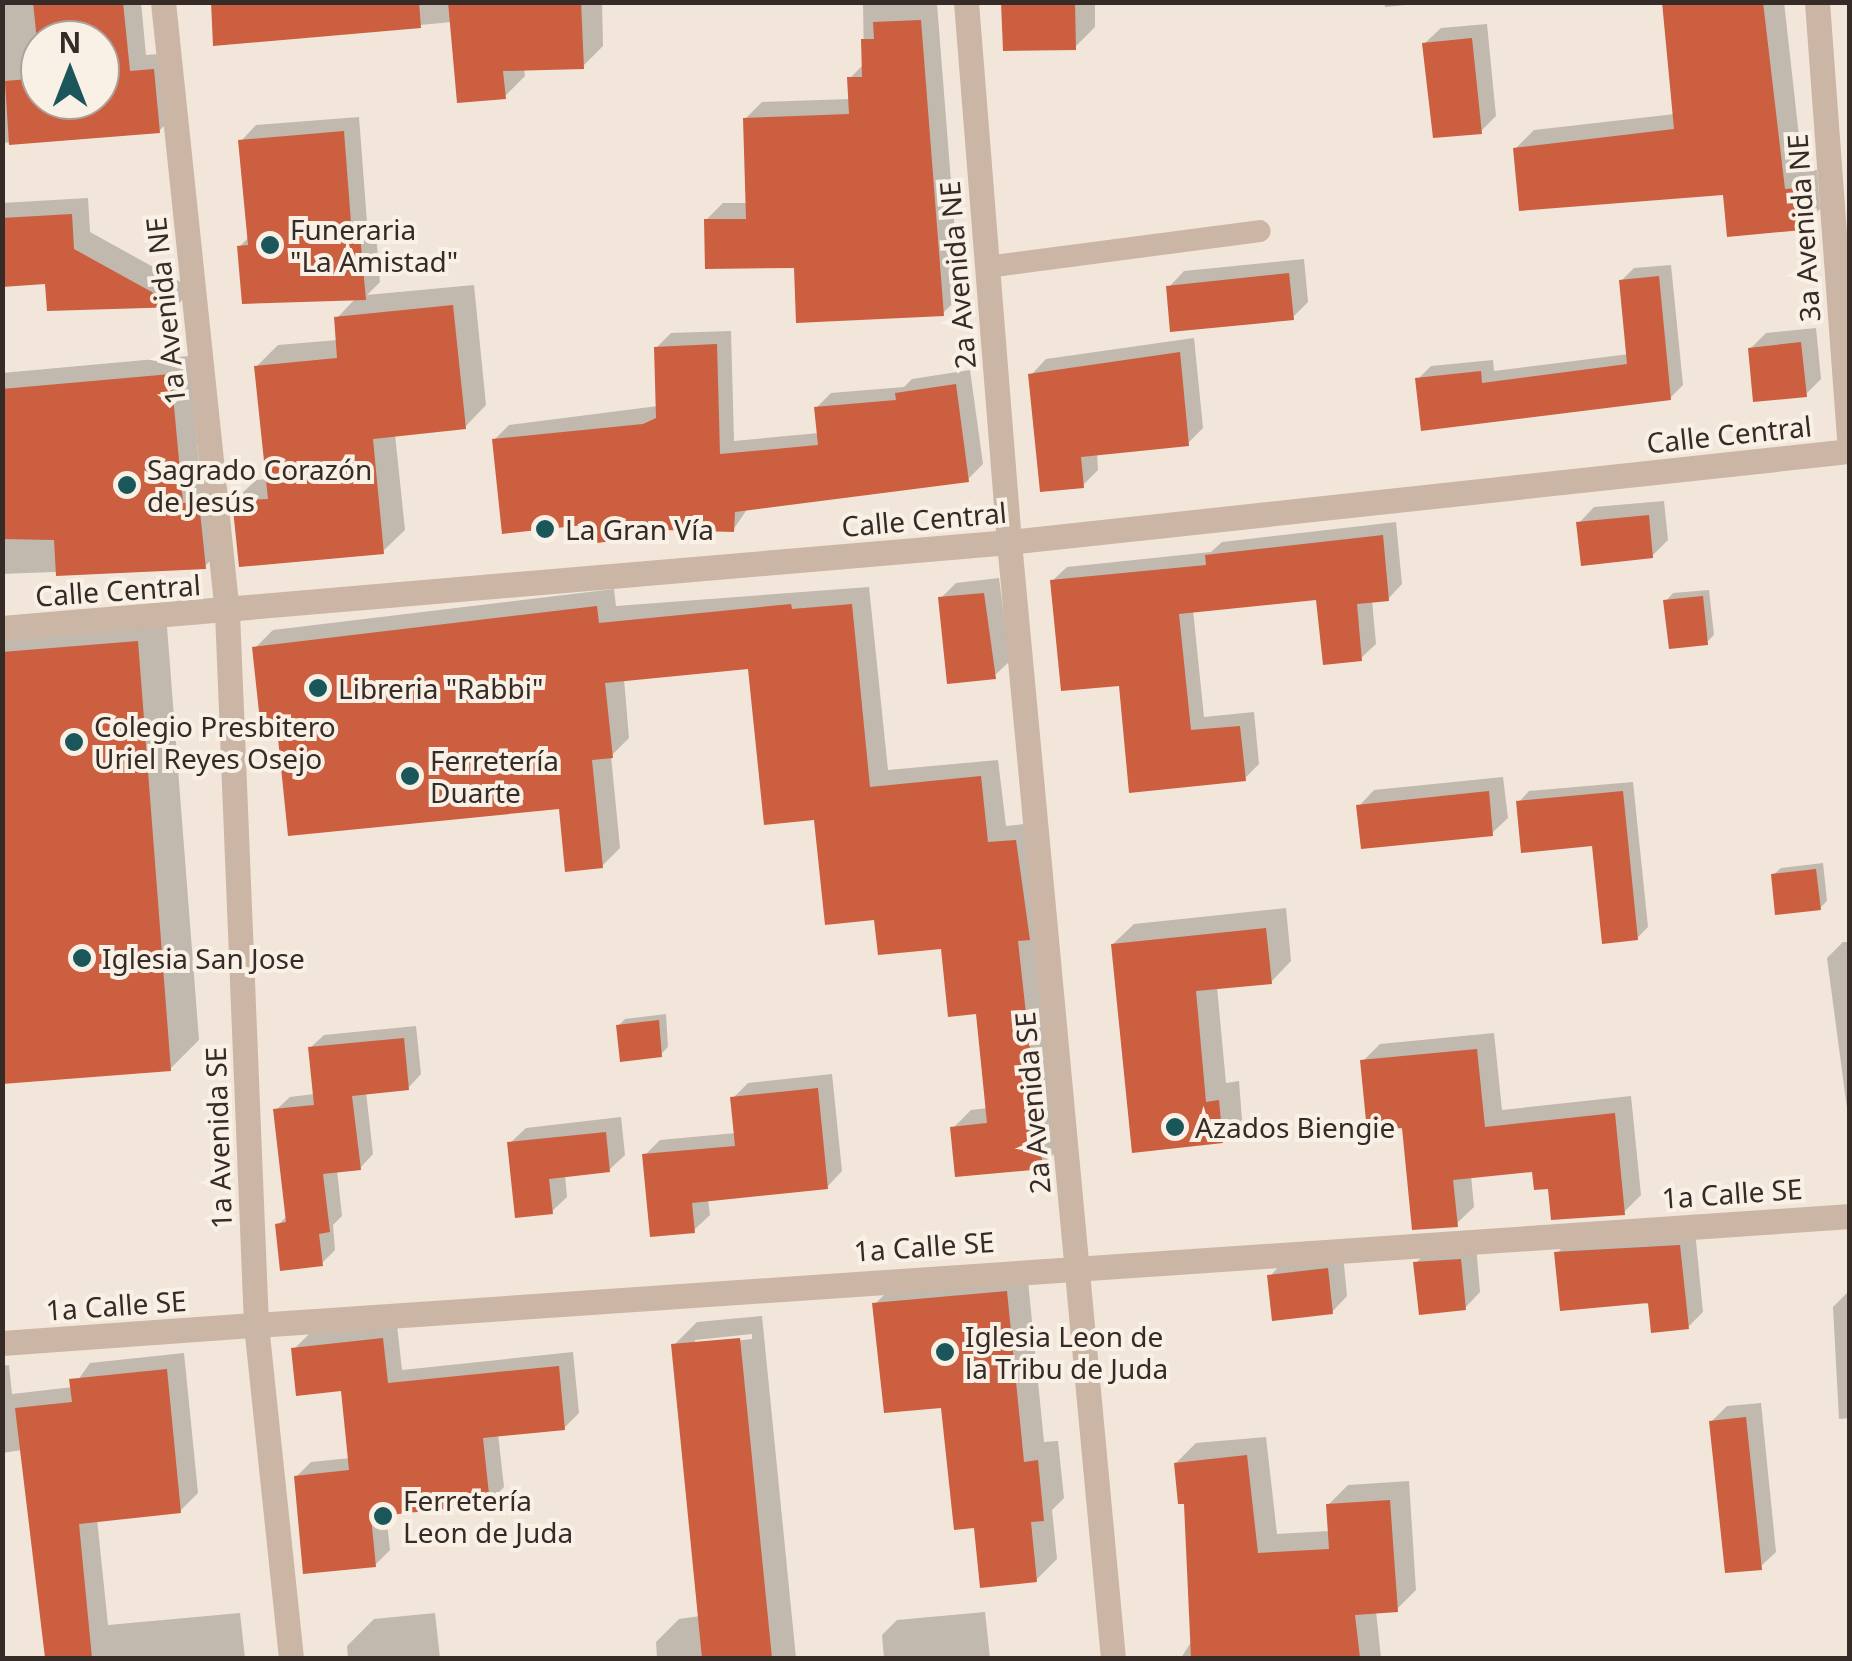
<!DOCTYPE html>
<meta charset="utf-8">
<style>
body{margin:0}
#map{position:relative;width:1852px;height:1661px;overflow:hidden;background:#f2e6da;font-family:"Noto Sans",sans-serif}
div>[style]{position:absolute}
.shadow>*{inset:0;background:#0003}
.building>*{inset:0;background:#cb5f3f}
.service>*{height:22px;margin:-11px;padding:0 11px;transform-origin:11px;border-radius:11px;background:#cbb6a5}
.minor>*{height:25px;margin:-12.5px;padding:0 12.5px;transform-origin:12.5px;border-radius:12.5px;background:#cbb6a5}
.tertiary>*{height:25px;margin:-12.5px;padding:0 12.5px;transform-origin:12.5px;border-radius:12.5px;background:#cbb6a5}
.dots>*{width:28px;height:28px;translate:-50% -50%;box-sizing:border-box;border:5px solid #faf1e6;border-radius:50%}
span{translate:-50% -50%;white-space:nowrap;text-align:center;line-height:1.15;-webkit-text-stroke:8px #faf1e6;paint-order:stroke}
.street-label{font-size:28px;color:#362b27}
.poi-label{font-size:28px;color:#362b27}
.left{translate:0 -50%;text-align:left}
.frame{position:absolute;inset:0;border:5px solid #362b27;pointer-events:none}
.north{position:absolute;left:20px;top:20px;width:100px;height:100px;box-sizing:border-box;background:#faf1e6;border:2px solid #aca29a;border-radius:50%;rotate:0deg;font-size:28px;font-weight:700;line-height:40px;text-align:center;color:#362b27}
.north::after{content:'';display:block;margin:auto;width:35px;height:45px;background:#1b575a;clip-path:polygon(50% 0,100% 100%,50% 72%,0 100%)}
</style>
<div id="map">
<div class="shadow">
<i style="clip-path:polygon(evenodd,2px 2px,141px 2px,146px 55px,170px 53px,176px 114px,159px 131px,2px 143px,2px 2px,40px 40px,100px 40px,100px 100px,40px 100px,40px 40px)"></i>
<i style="clip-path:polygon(213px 2px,602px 2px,603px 46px,583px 66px,524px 68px,525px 76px,505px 96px,452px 22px,215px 44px)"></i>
<i style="clip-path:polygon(863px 2px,937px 4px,960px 296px,943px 313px,796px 265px,706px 220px,723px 203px,748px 203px,745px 119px,762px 102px,850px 99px,850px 78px,864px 64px)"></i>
<i style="clip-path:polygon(1003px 2px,1095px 2px,1095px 27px,1075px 47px)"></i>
<i style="clip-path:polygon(1384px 2px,1438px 2px,1385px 7px)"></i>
<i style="clip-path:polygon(1665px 2px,1784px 2px,1803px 172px,1817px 170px,1820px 209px,1802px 227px,1726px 193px,1515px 149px,1534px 130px,1675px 114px)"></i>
<i style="clip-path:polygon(1487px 24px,1496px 116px,1481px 131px,1425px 43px,1441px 28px)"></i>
<i style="clip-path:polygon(359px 117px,367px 222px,375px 221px,380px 282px,367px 295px,474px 285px,486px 405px,465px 427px,395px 434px,405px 530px,383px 551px,234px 501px,256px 480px,268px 479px,256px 367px,278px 345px,338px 340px,337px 318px,356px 298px,239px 247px,249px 237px,241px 141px,256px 125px)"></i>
<i style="clip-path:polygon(88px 198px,90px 232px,193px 289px,178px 304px,49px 309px,47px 281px,2px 284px,2px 203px)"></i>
<i style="clip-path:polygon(1304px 259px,1308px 302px,1293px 317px,1169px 287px,1184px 271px)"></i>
<i style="clip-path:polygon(1671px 265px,1683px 385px,1670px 398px,1418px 379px,1431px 366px,1493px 360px,1494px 371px,1629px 354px,1621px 281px,1634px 268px)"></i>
<i style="clip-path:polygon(1816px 328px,1821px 379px,1806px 394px,1750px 349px,1766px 333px)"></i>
<i style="clip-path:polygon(731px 331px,734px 441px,819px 433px,816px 408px,831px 393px,904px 387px,912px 379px,970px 370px,983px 464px,968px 479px,748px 508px,733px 530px,638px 527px,628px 537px,586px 522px,494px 440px,509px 425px,658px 406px,656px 348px,671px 333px)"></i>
<i style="clip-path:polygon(1194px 338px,1203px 428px,1188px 443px,1097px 453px,1098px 470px,1083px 485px,1031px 375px,1046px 359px)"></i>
<i style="clip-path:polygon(189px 356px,201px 485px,217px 484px,224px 547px,205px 566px,2px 574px,2px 373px)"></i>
<i style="clip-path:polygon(1664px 501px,1668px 540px,1652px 556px,1579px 523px,1594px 507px)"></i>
<i style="clip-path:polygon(1396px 522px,1402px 584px,1388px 599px,1372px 600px,1376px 644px,1361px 658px,1318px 598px,1193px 610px,1204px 717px,1254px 712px,1259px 764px,1244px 779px,1121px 683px,1052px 581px,1067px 567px,1211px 552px,1222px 542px)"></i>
<i style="clip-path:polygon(999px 578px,1010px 661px,994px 676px,941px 598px,956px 583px)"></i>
<i style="clip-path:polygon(869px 587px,888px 770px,998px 760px,1006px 826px,1033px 823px,1060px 1148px,1042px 1166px,953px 1128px,971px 1110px,988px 1108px,978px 1011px,943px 946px,876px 917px,750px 667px,624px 679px,629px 738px,611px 756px,620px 848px,602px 866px,561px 806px,280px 736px,255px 648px,273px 630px,614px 589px,616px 606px)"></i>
<i style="clip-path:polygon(1709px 590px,1714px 635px,1707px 642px,1666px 601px,1673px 593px)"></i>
<i style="clip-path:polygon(166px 614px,199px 1040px,170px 1069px,2px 1082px,2px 627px)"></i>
<i style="clip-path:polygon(1503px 777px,1508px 818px,1492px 833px,1359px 806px,1374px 790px)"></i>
<i style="clip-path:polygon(1633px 782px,1648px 927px,1637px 938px,1594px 843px,1519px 802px,1529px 791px)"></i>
<i style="clip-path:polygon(1823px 863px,1827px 901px,1820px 908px,1773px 875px,1781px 868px)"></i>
<i style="clip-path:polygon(1286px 908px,1291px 961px,1271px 982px,1217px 987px,1226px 1083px,1239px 1081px,1242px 1120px,1222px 1141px,1113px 944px,1134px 924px)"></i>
<i style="clip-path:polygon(1843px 942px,1850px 942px,1850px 1131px,1827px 958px)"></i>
<i style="clip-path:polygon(666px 1014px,668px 1047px,661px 1054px,618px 1026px,625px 1019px)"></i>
<i style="clip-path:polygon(416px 1026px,421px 1074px,408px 1088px,366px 1092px,373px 1154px,360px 1168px,337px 1170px,342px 1216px,333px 1225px,335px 1250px,321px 1264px,278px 1225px,288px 1215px,276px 1110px,290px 1097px,315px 1094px,310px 1048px,324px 1035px)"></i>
<i style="clip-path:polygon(1494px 1033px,1502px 1110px,1631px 1096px,1641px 1195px,1623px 1213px,1550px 1186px,1535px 1169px,1471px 1175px,1474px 1207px,1456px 1224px,1363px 1061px,1380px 1044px)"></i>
<i style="clip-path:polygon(832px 1074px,842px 1171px,827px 1187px,708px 1199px,710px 1215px,694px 1230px,645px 1155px,660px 1140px,736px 1133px,733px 1098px,748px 1083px)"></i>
<i style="clip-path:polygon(621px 1117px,625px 1155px,609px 1170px,565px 1175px,567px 1197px,551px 1212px,510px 1143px,526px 1128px)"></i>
<i style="clip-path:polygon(1695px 1231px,1703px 1312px,1688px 1327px,1557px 1253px,1572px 1238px)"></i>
<i style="clip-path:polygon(1476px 1245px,1480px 1292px,1465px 1308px,1416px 1263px,1431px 1248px)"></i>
<i style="clip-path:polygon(1343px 1254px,1347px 1296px,1332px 1312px,1270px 1276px,1285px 1260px)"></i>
<i style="clip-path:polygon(1027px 1271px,1044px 1442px,1058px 1441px,1064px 1498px,1052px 1510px,1057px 1559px,1036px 1580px,977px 1525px,944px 1405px,875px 1304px,895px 1284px)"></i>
<i style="clip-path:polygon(1848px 1292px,1850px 1418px,1839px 1419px,1833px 1307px)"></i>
<i style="clip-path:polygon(evenodd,762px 1316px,796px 1658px,657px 1658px,656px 1642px,679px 1619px,700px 1616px,674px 1345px,697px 1322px,762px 1316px,752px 1334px,752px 1339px,695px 1345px,695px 1340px,752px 1334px)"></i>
<i style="clip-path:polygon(397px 1325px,402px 1370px,573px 1352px,579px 1413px,564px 1428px,498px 1434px,504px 1487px,489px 1502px,386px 1513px,390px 1550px,375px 1565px,296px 1477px,311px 1462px,351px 1458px,343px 1389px,294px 1349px,309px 1334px)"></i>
<i style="clip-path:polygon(184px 1353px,198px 1493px,180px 1511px,97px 1519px,108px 1625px,240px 1613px,245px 1658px,46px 1658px,22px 1450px,2px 1453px,2px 1366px,9px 1365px,12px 1394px,73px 1387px,90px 1363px)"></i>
<i style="clip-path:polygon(1761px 1403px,1776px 1552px,1760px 1567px,1712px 1421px,1727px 1406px)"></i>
<i style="clip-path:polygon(1266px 1437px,1277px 1534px,1330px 1531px,1328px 1505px,1348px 1485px,1409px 1481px,1416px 1590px,1396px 1610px,1376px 1611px,1381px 1658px,1181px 1658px,1193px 1639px,1186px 1501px,1176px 1463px,1196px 1443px)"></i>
<i style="clip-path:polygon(985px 1612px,990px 1658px,884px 1658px,882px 1635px,897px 1620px)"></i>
<i style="clip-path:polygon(435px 1613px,440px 1658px,348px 1658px,347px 1646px,374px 1619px)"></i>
</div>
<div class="building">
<i style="clip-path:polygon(33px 2px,123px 2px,130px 71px,154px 69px,160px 133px,9px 145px,5px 81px,40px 78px,40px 100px,100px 100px,100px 40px,40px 40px,40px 70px)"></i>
<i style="clip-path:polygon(211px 2px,419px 2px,421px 28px,213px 46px)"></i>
<i style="clip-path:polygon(448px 2px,581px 2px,584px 69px,503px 71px,506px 99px,457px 103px)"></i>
<i style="clip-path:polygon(1001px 2px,1075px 2px,1076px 50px,1003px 51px)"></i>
<i style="clip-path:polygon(1662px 2px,1763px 2px,1785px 189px,1799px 188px,1803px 230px,1727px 237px,1723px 195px,1519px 211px,1513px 148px,1674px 129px)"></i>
<i style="clip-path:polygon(921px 20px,944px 316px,796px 323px,794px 268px,705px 269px,704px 219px,746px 219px,743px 118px,849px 114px,847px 77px,862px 77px,861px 39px,874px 39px,873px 22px)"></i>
<i style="clip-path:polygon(1472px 38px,1482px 134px,1433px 138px,1422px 43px)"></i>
<i style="clip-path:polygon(344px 131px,352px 236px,360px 235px,366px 300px,242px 304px,237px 246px,248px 245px,238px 140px)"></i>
<i style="clip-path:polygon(72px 214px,74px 249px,179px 307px,47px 311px,45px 284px,2px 287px,2px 218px)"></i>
<i style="clip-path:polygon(1289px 273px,1294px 320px,1170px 332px,1166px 286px)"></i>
<i style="clip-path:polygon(1659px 276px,1671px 400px,1421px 431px,1415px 378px,1481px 371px,1482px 383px,1627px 364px,1619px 280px)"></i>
<i style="clip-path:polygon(453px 305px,466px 429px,373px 439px,384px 554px,239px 567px,232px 500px,268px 499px,254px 366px,337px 358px,334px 317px)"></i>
<i style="clip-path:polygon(1801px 342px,1807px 397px,1753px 402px,1748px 348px)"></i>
<i style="clip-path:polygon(717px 344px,720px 454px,818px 445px,814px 407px,896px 400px,895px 393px,956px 384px,969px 482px,735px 512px,734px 532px,628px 529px,629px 539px,588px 544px,584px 525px,502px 534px,492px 439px,643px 424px,656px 418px,654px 347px)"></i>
<i style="clip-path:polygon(1180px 352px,1189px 446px,1081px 457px,1084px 488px,1040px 492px,1028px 374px)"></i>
<i style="clip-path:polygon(171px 374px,183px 503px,199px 502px,206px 569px,56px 576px,54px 540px,2px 539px,2px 389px)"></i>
<i style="clip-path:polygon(1649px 515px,1653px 558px,1581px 566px,1576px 522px)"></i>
<i style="clip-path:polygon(1383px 535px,1389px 601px,1357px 604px,1362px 661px,1323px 665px,1316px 600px,1179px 614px,1191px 730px,1240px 726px,1246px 781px,1129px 793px,1119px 686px,1061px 691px,1050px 580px,1206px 565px,1205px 555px)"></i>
<i style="clip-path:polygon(984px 593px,996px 679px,947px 684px,938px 597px)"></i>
<i style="clip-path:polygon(1703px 596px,1708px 645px,1669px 649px,1663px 600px)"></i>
<i style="clip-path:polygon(791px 604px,792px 609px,852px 604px,870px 787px,981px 776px,988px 842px,1016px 840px,1030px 940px,1018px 941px,1043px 1169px,955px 1177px,950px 1127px,987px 1123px,976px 1014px,948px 1017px,941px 949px,878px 955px,874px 920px,825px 925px,814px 820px,764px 825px,748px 669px,605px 683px,613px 758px,592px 760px,603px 868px,565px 872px,559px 809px,288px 836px,278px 738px,262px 740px,252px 647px,597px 606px,599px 623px)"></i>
<i style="clip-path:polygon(138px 641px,171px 1071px,2px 1084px,2px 652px)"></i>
<i style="clip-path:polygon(1489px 791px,1493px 836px,1361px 849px,1356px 805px)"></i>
<i style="clip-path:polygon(1623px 791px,1638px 940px,1602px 944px,1592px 846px,1521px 853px,1516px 801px)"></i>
<i style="clip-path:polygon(1816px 869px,1821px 910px,1775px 915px,1771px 874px)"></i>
<i style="clip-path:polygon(1266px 928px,1272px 984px,1196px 991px,1206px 1102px,1219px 1100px,1223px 1143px,1132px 1153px,1111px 944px)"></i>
<i style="clip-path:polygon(659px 1020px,662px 1057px,620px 1062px,616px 1025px)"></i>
<i style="clip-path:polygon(404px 1038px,409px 1090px,352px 1096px,361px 1170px,323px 1174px,330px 1232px,319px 1234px,323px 1266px,280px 1271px,275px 1224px,286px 1222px,273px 1109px,314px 1105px,308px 1047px)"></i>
<i style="clip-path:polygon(1477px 1049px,1485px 1127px,1615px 1113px,1625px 1215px,1551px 1220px,1548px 1189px,1534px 1190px,1532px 1172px,1453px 1180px,1458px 1227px,1412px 1230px,1402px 1128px,1367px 1131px,1360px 1060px)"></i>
<i style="clip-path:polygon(818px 1088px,828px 1189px,692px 1203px,695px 1233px,650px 1237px,642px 1154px,735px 1146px,730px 1097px)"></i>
<i style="clip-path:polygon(606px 1132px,610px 1172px,549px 1179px,553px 1214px,515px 1218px,507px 1142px)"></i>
<i style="clip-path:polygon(1680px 1245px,1689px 1329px,1651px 1333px,1648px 1303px,1560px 1311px,1554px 1252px)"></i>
<i style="clip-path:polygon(1461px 1259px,1466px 1310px,1419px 1315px,1413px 1262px)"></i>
<i style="clip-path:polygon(1328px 1268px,1333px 1314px,1272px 1321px,1267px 1275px)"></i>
<i style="clip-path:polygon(1007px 1291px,1024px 1462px,1038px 1460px,1044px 1521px,1031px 1522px,1037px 1582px,980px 1588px,974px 1528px,954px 1530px,941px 1408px,884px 1413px,872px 1303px)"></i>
<i style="clip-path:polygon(383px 1338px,388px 1383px,559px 1366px,565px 1430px,483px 1438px,490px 1504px,371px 1517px,376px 1567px,303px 1574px,294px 1476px,349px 1470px,341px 1391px,296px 1396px,291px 1348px)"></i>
<i style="clip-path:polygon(740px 1338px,772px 1658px,702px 1658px,671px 1344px)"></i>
<i style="clip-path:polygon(167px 1369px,181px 1513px,79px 1524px,92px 1658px,45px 1658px,15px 1408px,72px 1402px,69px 1379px)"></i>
<i style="clip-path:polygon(1746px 1417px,1762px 1570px,1725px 1573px,1709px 1421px)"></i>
<i style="clip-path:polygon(1247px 1455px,1258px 1553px,1329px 1549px,1326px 1504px,1390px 1500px,1398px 1612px,1355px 1615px,1360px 1658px,1191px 1658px,1184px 1504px,1178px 1504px,1174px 1463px)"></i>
</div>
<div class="service">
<i style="left:987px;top:267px;width:275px;rotate:-7.5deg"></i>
</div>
<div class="minor">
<i style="left:966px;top:2px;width:542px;rotate:85.45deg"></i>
<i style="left:1009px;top:542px;width:1121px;rotate:84.68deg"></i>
<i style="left:1817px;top:2px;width:448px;rotate:85.8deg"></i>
<i style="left:2px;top:628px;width:1011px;rotate:-4.88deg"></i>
<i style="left:1009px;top:542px;width:846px;rotate:-6.18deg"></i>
<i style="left:291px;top:1658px;width:335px;rotate:-96deg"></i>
<i style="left:256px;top:1325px;width:1598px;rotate:-3.91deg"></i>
</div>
<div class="tertiary">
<i style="left:2px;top:1343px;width:255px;rotate:-4.1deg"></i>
<i style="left:256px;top:1325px;width:713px;rotate:-92.33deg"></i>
<i style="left:227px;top:613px;width:614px;rotate:-95.98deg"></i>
</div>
<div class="dots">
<i style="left:270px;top:245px;background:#1b575a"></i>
<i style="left:127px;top:485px;background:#1b575a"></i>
<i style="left:545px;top:529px;background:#1b575a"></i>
<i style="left:318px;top:688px;background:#1b575a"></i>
<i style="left:74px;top:742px;background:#1b575a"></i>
<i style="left:410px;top:776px;background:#1b575a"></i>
<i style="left:82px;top:958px;background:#1b575a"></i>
<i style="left:1175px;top:1127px;background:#1b575a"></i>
<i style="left:945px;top:1352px;background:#1b575a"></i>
<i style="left:383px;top:1516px;background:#1b575a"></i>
</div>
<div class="street-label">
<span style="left:1803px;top:228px;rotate:-94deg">3a Avenida NE</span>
<span style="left:957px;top:275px;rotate:-95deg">2a Avenida NE</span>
<span style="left:165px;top:311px;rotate:-96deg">1a Avenida NE</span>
<span style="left:1729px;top:434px;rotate:-6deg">Calle Central</span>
<span style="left:924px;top:519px;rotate:-5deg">Calle Central</span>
<span style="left:118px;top:590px;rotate:-4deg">Calle Central</span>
<span style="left:1032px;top:1103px;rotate:-95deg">2a Avenida SE</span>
<span style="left:218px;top:1138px;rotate:-92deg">1a Avenida SE</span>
<span style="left:1732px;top:1193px;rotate:-4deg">1a Calle SE</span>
<span style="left:924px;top:1246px;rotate:-4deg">1a Calle SE</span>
<span style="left:116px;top:1305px;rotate:-4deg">1a Calle SE</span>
</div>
<div class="poi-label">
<span class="left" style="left:290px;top:245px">Funeraria<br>"La Amistad"</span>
<span class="left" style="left:147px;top:485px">Sagrado Corazón<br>de Jesús</span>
<span class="left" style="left:565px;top:529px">La Gran Vía</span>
<span class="left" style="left:338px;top:688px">Libreria "Rabbi"</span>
<span class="left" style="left:94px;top:742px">Colegio Presbitero<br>Uriel Reyes Osejo</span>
<span class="left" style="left:430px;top:776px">Ferretería<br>Duarte</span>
<span class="left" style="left:102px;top:958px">Iglesia San Jose</span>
<span class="left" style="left:1195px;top:1127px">Azados Biengie</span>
<span class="left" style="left:965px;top:1352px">Iglesia Leon de<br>la Tribu de Juda</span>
<span class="left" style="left:403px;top:1516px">Ferretería<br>Leon de Juda</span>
</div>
<div class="frame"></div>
<div class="north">N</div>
</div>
